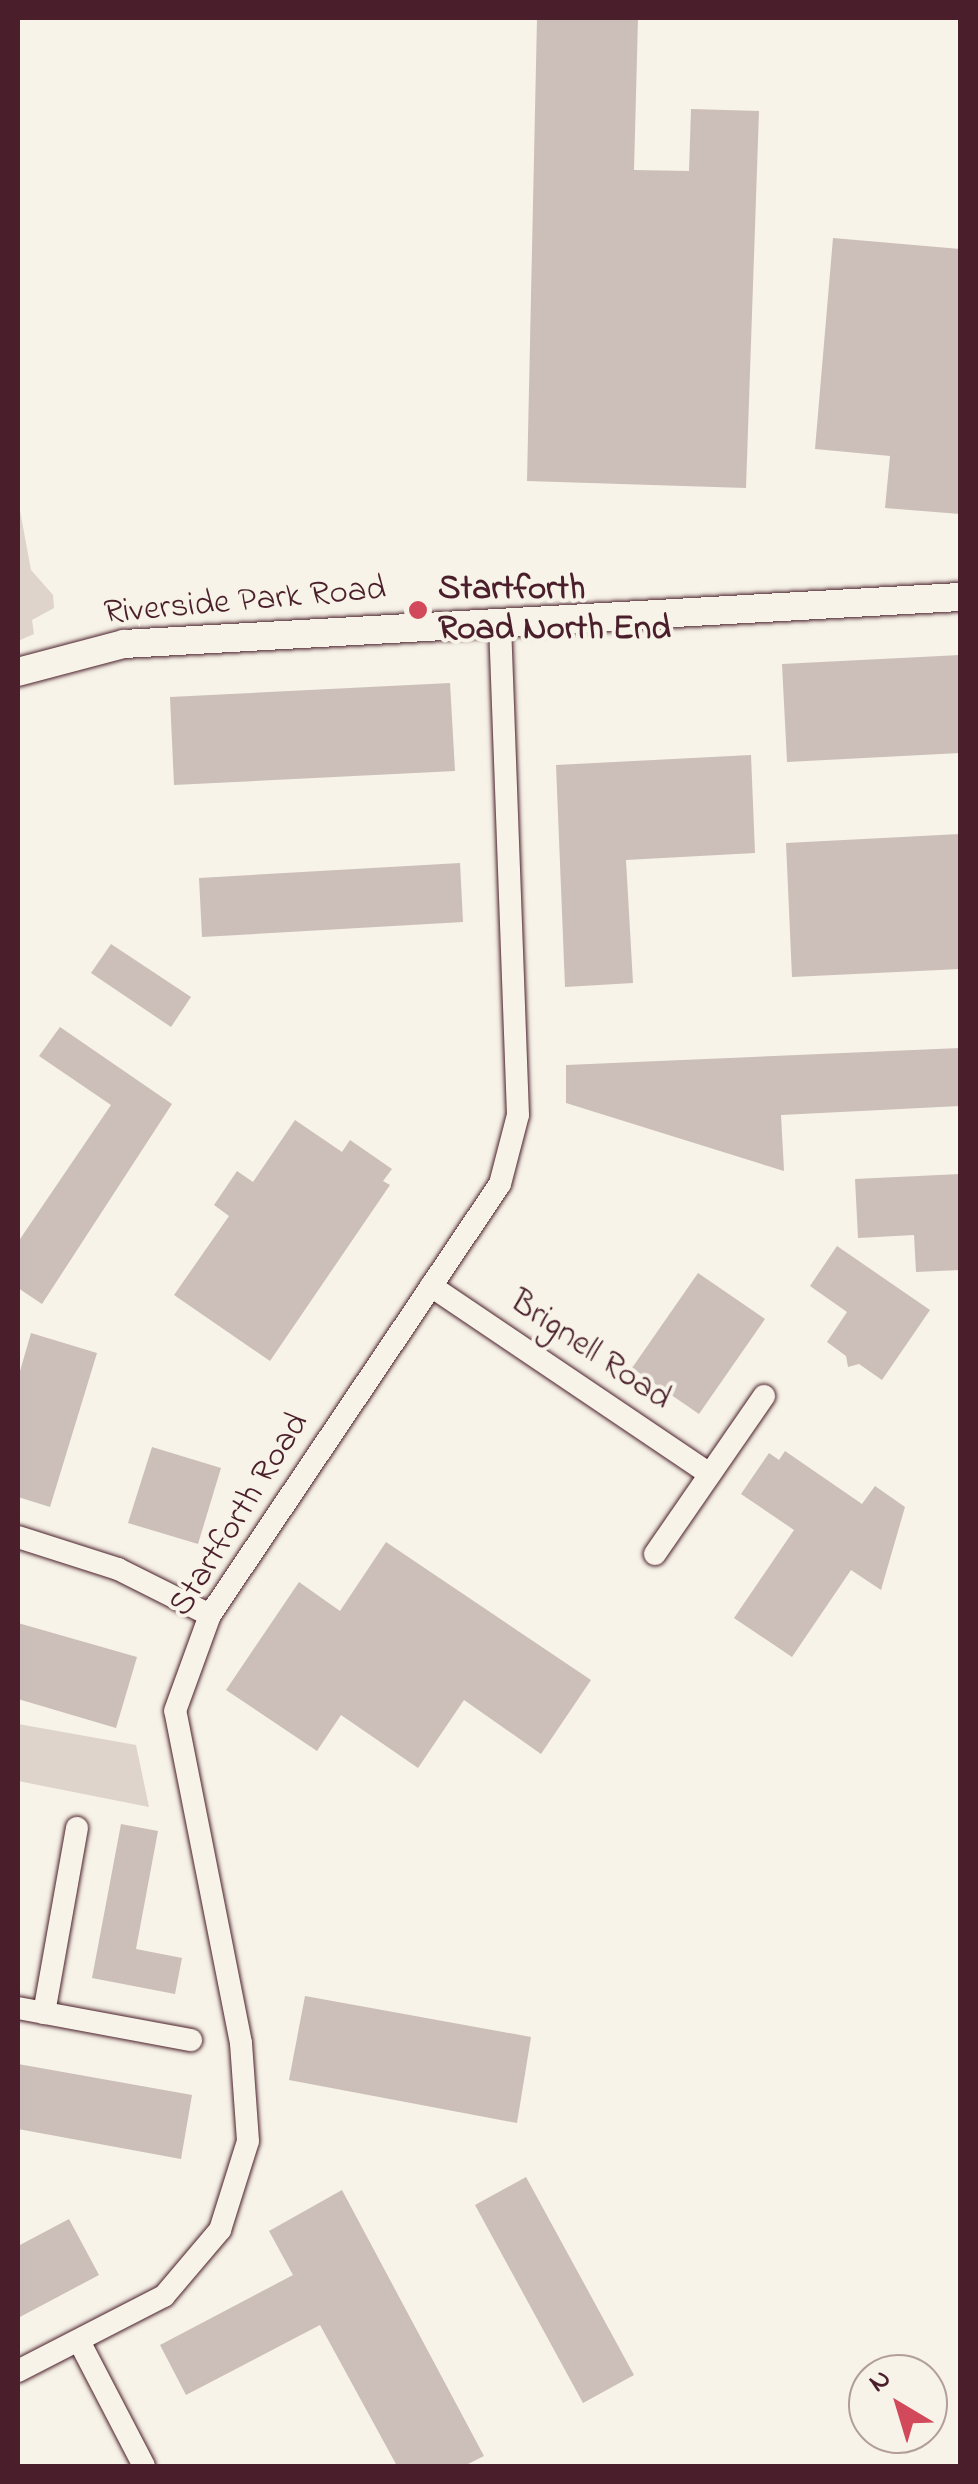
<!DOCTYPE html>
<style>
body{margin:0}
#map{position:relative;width:978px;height:2484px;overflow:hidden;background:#f7f3e8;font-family:"Indie Flower",sans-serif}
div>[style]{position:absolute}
.green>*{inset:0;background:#ded4cc}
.building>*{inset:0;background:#ccbfb9}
.roads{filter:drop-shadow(0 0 2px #4a1f2b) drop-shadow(0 0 2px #4a1f2b)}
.minor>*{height:22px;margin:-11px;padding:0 11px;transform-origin:11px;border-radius:11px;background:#f7f3e8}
.tertiary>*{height:28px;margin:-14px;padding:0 14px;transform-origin:14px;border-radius:14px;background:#f7f3e8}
.dots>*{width:28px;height:28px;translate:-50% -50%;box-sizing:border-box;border:5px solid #f7f3e8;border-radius:50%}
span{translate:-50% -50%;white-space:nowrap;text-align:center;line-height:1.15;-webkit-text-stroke:8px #f7f3e8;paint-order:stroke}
.poi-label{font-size:35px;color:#4a1f2b;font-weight:700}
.left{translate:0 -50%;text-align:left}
.street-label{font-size:35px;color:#4a1f2b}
.frame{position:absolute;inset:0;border:20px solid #4a1f2b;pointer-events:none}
.north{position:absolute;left:848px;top:2354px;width:100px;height:100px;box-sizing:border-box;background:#f7f3e8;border:2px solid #b29e9c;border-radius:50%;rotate:322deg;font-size:28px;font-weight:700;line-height:40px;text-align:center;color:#4a1f2b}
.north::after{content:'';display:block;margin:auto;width:35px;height:45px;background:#d1495b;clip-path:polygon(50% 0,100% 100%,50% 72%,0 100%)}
</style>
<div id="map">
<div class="green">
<i style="clip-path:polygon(18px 500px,31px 570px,53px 595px,54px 608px,32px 620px,34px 634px,18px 641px)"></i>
<i style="clip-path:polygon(18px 1724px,136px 1745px,149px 1807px,18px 1781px)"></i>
</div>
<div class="building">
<i style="clip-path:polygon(537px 18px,638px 18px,634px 170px,689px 171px,691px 109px,759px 111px,746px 488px,527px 481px)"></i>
<i style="clip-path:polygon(833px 238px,960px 249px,960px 514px,885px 508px,890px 456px,815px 449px)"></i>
<i style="clip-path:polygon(960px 655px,960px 753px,787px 762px,782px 664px)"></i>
<i style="clip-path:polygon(450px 683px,455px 771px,174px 785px,170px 697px)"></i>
<i style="clip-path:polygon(751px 755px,755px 853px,626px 860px,633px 983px,565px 987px,556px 765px)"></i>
<i style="clip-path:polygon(960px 834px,960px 969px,792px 977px,786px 843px)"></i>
<i style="clip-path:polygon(460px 863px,463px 922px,202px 937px,199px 878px)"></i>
<i style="clip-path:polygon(111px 944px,191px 997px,171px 1027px,91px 973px)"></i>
<i style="clip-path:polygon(60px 1027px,172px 1104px,42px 1304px,18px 1288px,18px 1242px,111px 1105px,39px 1056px)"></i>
<i style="clip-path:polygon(960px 1048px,960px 1106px,781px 1115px,784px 1171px,566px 1103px,566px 1065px)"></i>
<i style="clip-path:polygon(295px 1120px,342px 1152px,350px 1140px,392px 1169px,383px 1181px,390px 1185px,270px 1361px,174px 1295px,229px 1216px,214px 1205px,237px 1171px,253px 1182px)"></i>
<i style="clip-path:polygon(960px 1174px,960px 1270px,916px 1272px,914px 1235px,858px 1238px,855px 1179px)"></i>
<i style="clip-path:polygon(837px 1246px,930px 1310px,882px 1380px,859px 1364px,848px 1367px,846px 1356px,827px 1342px,847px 1312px,810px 1286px)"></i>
<i style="clip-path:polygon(698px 1273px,765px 1319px,699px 1414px,632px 1368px)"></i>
<i style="clip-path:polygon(31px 1333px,97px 1353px,50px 1507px,18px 1497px,18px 1378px)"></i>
<i style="clip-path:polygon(152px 1447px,221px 1468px,198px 1544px,128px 1523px)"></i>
<i style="clip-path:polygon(785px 1451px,862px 1504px,875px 1486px,905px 1507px,881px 1590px,851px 1570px,792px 1657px,734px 1618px,794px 1530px,741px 1494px,769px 1453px,779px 1460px)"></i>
<i style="clip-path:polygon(386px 1542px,591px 1680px,541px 1754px,464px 1700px,418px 1768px,341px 1715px,317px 1751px,226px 1690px,299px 1582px,340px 1611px)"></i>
<i style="clip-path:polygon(18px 1623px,137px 1657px,116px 1728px,18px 1699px)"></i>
<i style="clip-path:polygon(121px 1824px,158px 1831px,136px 1949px,182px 1958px,175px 1994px,92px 1978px)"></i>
<i style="clip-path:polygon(305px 1996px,531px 2037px,517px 2123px,289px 2080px)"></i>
<i style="clip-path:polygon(18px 2064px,192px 2095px,181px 2159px,18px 2129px)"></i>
<i style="clip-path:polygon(526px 2177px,634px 2375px,583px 2403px,475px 2205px)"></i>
<i style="clip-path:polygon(342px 2190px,484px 2456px,464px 2466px,397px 2466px,320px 2325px,186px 2395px,160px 2345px,293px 2275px,269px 2231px)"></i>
<i style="clip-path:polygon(69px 2219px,99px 2275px,18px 2318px,18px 2246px)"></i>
</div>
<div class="roads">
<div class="minor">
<i style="left:431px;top:1286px;width:336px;rotate:34deg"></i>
<i style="left:18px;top:1537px;width:105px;rotate:17.7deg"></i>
<i style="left:118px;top:1569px;width:103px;rotate:26.6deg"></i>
<i style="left:655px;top:1554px;width:192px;rotate:-55.4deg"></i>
<i style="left:18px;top:2008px;width:176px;rotate:10.5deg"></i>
<i style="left:44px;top:2013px;width:188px;rotate:-79.9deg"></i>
<i style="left:79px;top:2341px;width:141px;rotate:62.5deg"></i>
<i style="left:18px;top:2371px;width:164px;rotate:-27.2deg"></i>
<i style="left:164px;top:2296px;width:87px;rotate:-49.7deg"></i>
<i style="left:220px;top:2230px;width:93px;rotate:-72.5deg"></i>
<i style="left:248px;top:2141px;width:98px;rotate:-94.1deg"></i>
<i style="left:241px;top:2043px;width:338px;rotate:-101.2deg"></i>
<i style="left:175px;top:1711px;width:102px;rotate:-70deg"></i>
<i style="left:210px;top:1615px;width:519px;rotate:-56.07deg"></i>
<i style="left:500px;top:1184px;width:71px;rotate:-75.4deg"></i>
<i style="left:518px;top:1115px;width:493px;rotate:-92.1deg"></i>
</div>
<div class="tertiary">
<i style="left:18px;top:672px;width:110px;rotate:-14.8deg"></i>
<i style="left:124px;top:644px;width:837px;rotate:-3.22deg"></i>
</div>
</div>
<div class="dots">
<i style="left:418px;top:610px;background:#d1495b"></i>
</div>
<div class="poi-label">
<span class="left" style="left:438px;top:610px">Startforth<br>Road North End</span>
</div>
<div class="street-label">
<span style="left:245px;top:602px;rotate:-5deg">Riverside Park Road</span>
<span style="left:590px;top:1351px;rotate:34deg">Brignell Road</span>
<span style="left:240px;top:1515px;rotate:-58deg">Startforth Road</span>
</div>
<div class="frame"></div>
<div class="north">N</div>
</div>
